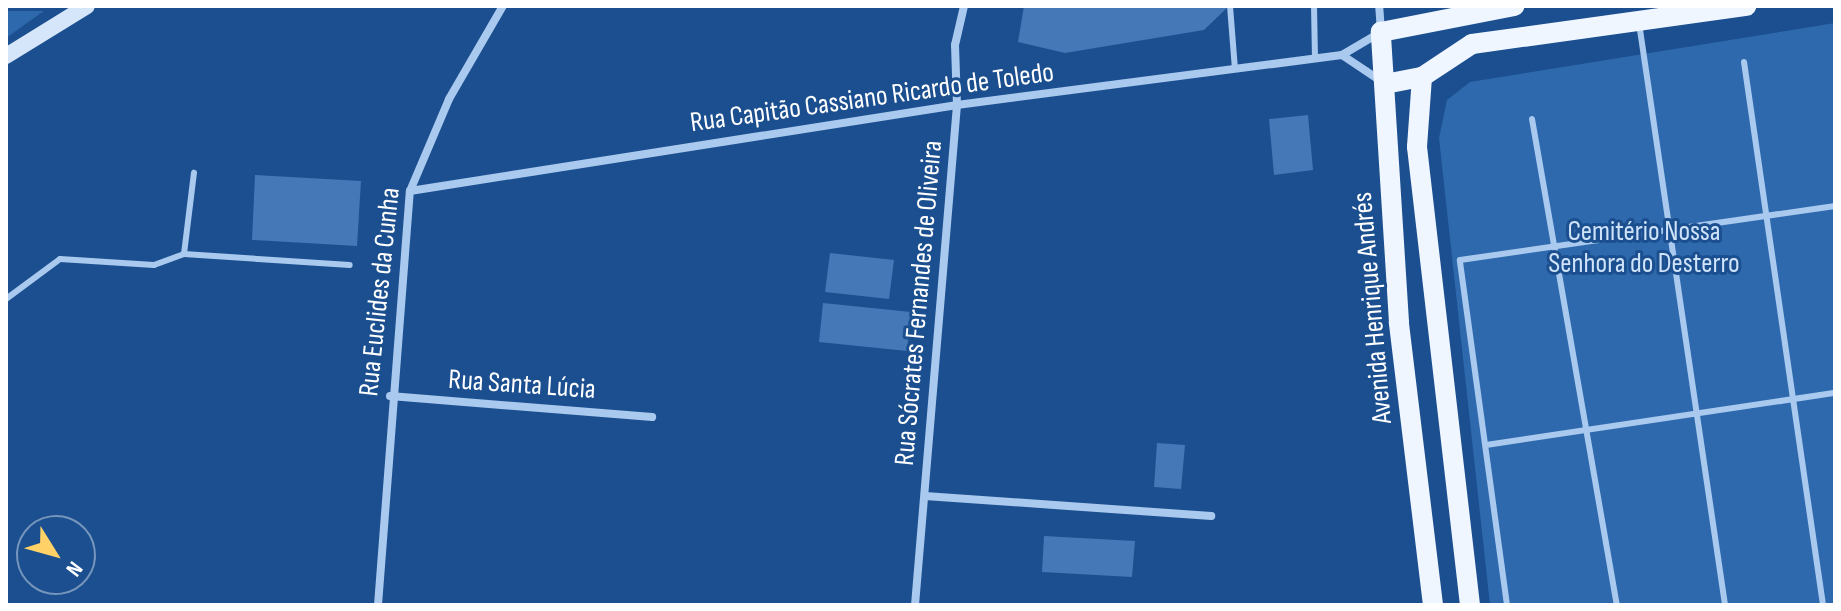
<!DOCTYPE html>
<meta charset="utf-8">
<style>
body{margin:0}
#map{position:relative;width:1841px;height:611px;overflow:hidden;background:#1b4f8f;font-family:"Sofia Sans Condensed",sans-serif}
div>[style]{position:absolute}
.green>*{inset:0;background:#2e69ad}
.building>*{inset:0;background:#4478b7}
.lane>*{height:6px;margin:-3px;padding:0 3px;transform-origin:3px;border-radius:3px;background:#a9c9ee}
.street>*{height:8px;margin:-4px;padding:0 4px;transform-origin:4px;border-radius:4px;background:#a9c9ee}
.secondary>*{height:16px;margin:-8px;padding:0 8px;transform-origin:8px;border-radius:8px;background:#d6e6fa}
.primary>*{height:20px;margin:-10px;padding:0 10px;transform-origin:10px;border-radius:10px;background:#f0f6ff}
span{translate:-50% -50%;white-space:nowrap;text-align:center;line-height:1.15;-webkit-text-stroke:6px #1b4f8f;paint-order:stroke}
.street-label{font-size:28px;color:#fff}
.park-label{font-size:28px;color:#cfe3fa}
.frame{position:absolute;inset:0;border:8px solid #fff;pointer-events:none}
.north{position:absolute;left:16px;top:515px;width:80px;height:80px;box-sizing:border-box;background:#1b4f8f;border:2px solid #7695bc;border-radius:50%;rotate:127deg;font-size:22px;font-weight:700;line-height:32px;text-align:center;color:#fff}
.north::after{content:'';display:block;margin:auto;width:28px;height:36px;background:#ffd166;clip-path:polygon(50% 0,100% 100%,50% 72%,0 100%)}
</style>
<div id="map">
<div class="green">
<i style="clip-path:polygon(6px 11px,44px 11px,6px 38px)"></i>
<i style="clip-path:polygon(1835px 23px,1835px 605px,1490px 605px,1439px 138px,1447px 100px,1470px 82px)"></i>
</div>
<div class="building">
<i style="clip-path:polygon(1024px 6px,1229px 6px,1204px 30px,1065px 53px,1018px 42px)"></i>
<i style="clip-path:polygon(1308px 115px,1313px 170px,1274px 175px,1269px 119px)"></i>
<i style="clip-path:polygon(255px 175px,361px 181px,357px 246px,252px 240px)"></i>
<i style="clip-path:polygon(830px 253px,894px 260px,889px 299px,825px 292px)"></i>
<i style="clip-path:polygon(823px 303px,911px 312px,907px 351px,819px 342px)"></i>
<i style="clip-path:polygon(1157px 443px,1185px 445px,1181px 489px,1154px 487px)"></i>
<i style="clip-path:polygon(1044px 536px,1135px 541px,1132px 577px,1042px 572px)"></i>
</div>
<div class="lane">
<i style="left:1230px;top:6px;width:63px;rotate:85.5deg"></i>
<i style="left:1314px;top:6px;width:52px;rotate:88.9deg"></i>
<i style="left:1639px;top:23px;width:588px;rotate:81.59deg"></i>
<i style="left:1744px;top:62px;width:549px;rotate:81.72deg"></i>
<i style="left:1532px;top:119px;width:493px;rotate:80.1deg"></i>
<i style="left:184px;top:254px;width:82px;rotate:-83deg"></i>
<i style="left:6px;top:299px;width:67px;rotate:-36.5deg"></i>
<i style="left:60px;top:259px;width:94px;rotate:3.7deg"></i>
<i style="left:154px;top:265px;width:32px;rotate:-20deg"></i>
<i style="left:184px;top:254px;width:166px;rotate:3.8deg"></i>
<i style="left:1486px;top:445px;width:353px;rotate:-8.5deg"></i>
<i style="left:1507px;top:605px;width:348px;rotate:-97.8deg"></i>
<i style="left:1460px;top:260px;width:379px;rotate:-8.2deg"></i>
</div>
<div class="street">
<i style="left:1342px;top:55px;width:47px;rotate:33.7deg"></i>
<i style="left:410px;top:191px;width:554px;rotate:-8.93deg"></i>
<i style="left:957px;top:105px;width:388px;rotate:-7.4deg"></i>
<i style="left:1342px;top:55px;width:45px;rotate:-30.5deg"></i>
<i style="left:1381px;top:32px;width:26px;rotate:-94deg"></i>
<i style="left:390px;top:396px;width:263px;rotate:4.6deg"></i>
<i style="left:925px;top:496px;width:287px;rotate:4deg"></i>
<i style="left:378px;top:605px;width:415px;rotate:-85.6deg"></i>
<i style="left:410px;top:191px;width:100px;rotate:-67deg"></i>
<i style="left:449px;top:99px;width:108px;rotate:-59.9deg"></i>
<i style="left:915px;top:605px;width:502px;rotate:-85.2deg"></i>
<i style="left:957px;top:105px;width:60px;rotate:-91.9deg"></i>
<i style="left:955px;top:45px;width:40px;rotate:-77deg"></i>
</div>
<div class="secondary">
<i style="left:6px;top:56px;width:95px;rotate:-31.7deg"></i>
</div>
<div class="primary">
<i style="left:1422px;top:77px;width:70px;rotate:94.1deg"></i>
<i style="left:1417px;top:147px;width:461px;rotate:83.4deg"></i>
<i style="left:1385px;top:84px;width:38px;rotate:-11deg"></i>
<i style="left:1422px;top:77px;width:60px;rotate:-33.4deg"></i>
<i style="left:1472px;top:44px;width:277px;rotate:-7.9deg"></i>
<i style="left:1433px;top:605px;width:285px;rotate:-96.9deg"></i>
<i style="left:1399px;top:322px;width:291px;rotate:-93.6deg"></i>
<i style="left:1381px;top:32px;width:136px;rotate:-11.1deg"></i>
</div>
<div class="street-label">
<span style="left:872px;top:98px;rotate:-8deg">Rua Capitão Cassiano Ricardo de Toledo</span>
<span style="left:380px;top:292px;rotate:-84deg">Rua Euclides da Cunha</span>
<span style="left:919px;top:303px;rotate:-85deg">Rua Sócrates Fernandes de Oliveira</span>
<span style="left:1373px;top:308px;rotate:-95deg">Avenida Henrique Andrés</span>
<span style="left:522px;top:385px;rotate:4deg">Rua Santa Lúcia</span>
</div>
<div class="park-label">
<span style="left:1644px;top:248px">Cemitério Nossa<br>Senhora do Desterro</span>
</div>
<div class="frame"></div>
<div class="north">N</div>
</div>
